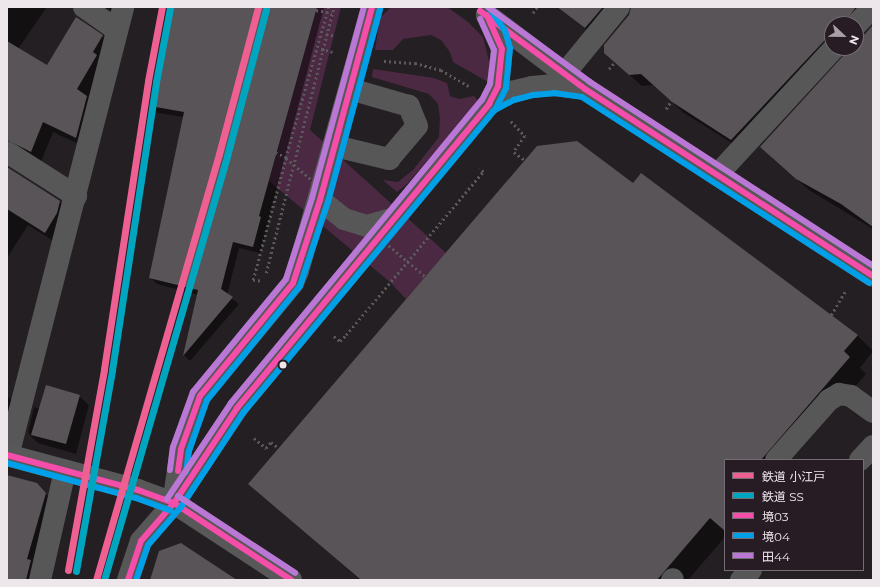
<!DOCTYPE html>
<meta charset="utf-8">
<style>
body{margin:0}
#map{position:relative;width:880px;height:587px;overflow:hidden;background:#241f23;font-family:Montserrat,"Noto Sans JP",sans-serif}
div>[style]{position:absolute}
.green>*{inset:0;background:#4b2943}
.shadow>*{inset:0;background:#0007}
.building>*{inset:0;background:#585457}
.path>*{height:2.5px;margin-top:-1.25px;transform-origin:0;background:repeating-linear-gradient(90deg,#5b5a5b 0 2px,transparent 0 5px)}
.minor>*{height:22px;margin:-11px;padding:0 11px;transform-origin:11px;border-radius:11px;background:#575757}
.major>*{height:22px;margin:-11px;padding:0 11px;transform-origin:11px;border-radius:11px;background:#595858}
.path-bridge>*{height:2.5px;margin-top:-1.25px;transform-origin:0;background:repeating-linear-gradient(90deg,#5b5a5b 0 2px,transparent 0 5px)}
.bus-1>*{height:6px;margin:-3px;padding:0 3px;transform-origin:3px;border-radius:3px;background:#f44daa}
.bus-2>*{height:6px;margin:-3px;padding:0 3px;transform-origin:3px;border-radius:3px;background:#00a0e9}
.bus-3>*{height:6px;margin:-3px;padding:0 3px;transform-origin:3px;border-radius:3px;background:#ba77d6}
.rail-1>*{height:7px;margin:-3.5px;padding:0 3.5px;transform-origin:3.5px;border-radius:3.5px;background:#ed6091}
.rail-2>*{height:7px;margin:-3.5px;padding:0 3.5px;transform-origin:3.5px;border-radius:3.5px;background:#00a6bf}
.dots>*{width:11px;height:11px;translate:-50% -50%;box-sizing:border-box;border:2px solid #271c24;border-radius:50%}
span{translate:-50% -50%;white-space:nowrap;text-align:center;line-height:1.15;-webkit-text-stroke:3px #271c24;paint-order:stroke}
.frame{position:absolute;inset:0;border:8px solid #ede6eb;pointer-events:none}
.legend{position:absolute;left:724px;top:459px;width:140px;height:112px;box-sizing:border-box;background:#271c24;border:1px solid #766d74;margin:0;padding:5px 7px;list-style:none;font-size:12px;color:#ede6eb}
.legend li{display:flex;align-items:center;gap:8px;height:20px}
.legend b{width:20px;border:1px solid #766d74}
.north{position:absolute;left:824px;top:16px;width:40px;height:40px;box-sizing:border-box;background:#271c24;border:1px solid #766d74;border-radius:50%;rotate:112deg;font-size:11px;font-weight:700;line-height:16px;text-align:center;color:#ede6eb}
.north::after{content:'';display:block;margin:auto;width:14px;height:18px;background:#a7a0a5;clip-path:polygon(50% 0,100% 100%,50% 72%,0 100%)}
</style>
<div id="map">
<div class="green">
<i style="clip-path:polygon(317px 7px,341px 7px,310px 130px,446px 253px,406px 299px,390px 282px,269px 181px)"></i>
<i style="clip-path:polygon(391px 7px,447px 7px,468px 22px,483px 37px,490px 65px,488px 82px,453px 62px,450px 52px,441px 40px,431px 35px,403px 39px,393px 50px,375px 50px,380px 18px)"></i>
<i style="clip-path:polygon(373px 69px,434px 78px,447px 83px,450px 96px,459px 99px,474px 96px,478px 101px,407px 184px,397px 192px,383px 180px,398px 182px,413px 170px,439px 137px,440px 118px,438px 104px,429px 94px,372px 77px)"></i>
</div>
<div class="shadow">
<i style="clip-path:polygon(7px 7px,47px 7px,18px 49px,47px 66px,102px 36px,113px 46px,107px 66px,88px 98px,97px 107px,87px 148px,53px 132px,41px 162px,7px 158px)"></i>
<i style="clip-path:polygon(106px 7px,118px 7px,114px 13px)"></i>
<i style="clip-path:polygon(171px 7px,324px 7px,260px 253px,239px 248px,227px 295px,239px 304px,190px 361px,184px 355px,198px 295px,157px 284px,150px 277px,184px 117px,158px 113px,151px 106px)"></i>
<i style="clip-path:polygon(556px 7px,613px 7px,593px 34px)"></i>
<i style="clip-path:polygon(639px 7px,873px 7px,856px 24px,832px 24px,832px 48px,845px 48px,836px 51px,743px 150px,684px 113px,653px 85px,642px 86px,605px 53px)"></i>
<i style="clip-path:polygon(873px 26px,873px 229px,809px 190px,772px 158px,844px 57px,846px 48px,856px 48px,856px 37px,866px 34px)"></i>
<i style="clip-path:polygon(7px 167px,60px 202px,70px 212px,55px 242px,28px 225px,7px 258px)"></i>
<i style="clip-path:polygon(633px 185px,857px 335px,873px 351px,860px 368px,866px 374px,791px 460px,725px 460px,725px 537px,688px 580px,360px 580px,249px 484px)"></i>
<i style="clip-path:polygon(7px 396px,24px 411px,7px 437px)"></i>
<i style="clip-path:polygon(79px 396px,89px 405px,76px 454px,38px 443px,28px 433px,34px 407px,40px 409px)"></i>
<i style="clip-path:polygon(7px 475px,37px 484px,54px 503px,36px 580px,7px 580px)"></i>
</div>
<div class="building">
<i style="clip-path:polygon(169px 7px,317px 7px,259px 216px,261px 217px,253px 247px,233px 242px,221px 289px,233px 297px,183px 356px,198px 290px,149px 278px,184px 112px,150px 106px)"></i>
<i style="clip-path:polygon(557px 7px,603px 7px,585px 28px)"></i>
<i style="clip-path:polygon(631px 7px,856px 7px,844px 24px,832px 24px,832px 36px,825px 40px,731px 140px,672px 102px,641px 74px,629px 75px,604px 53px,604px 45px,629px 15px)"></i>
<i style="clip-path:polygon(76px 17px,103px 35px,93px 52px,97px 55px,77px 89px,87px 96px,76px 138px,43px 122px,31px 152px,7px 140px,7px 41px,47px 65px)"></i>
<i style="clip-path:polygon(873px 25px,873px 227px,841px 204px,796px 179px,760px 147px,843px 56px,846px 48px,856px 48px,856px 37px,865px 34px)"></i>
<i style="clip-path:polygon(577px 141px,633px 183px,641px 173px,858px 335px,844px 351px,850px 357px,761px 460px,725px 460px,725px 531px,710px 518px,657px 580px,361px 580px,248px 484px,537px 146px)"></i>
<i style="clip-path:polygon(7px 167px,60px 201px,57px 213px,45px 233px,7px 209px)"></i>
<i style="clip-path:polygon(46px 385px,80px 395px,66px 444px,31px 435px)"></i>
<i style="clip-path:polygon(7px 475px,37px 483px,46px 493px,27px 559px,31px 560px,26px 580px,7px 580px)"></i>
<i style="clip-path:polygon(181px 543px,193px 551px,237px 580px,150px 580px,159px 551px)"></i>
</div>
<div class="path">
<i style="left:316px;top:10px;width:16px;rotate:11deg"></i>
<i style="left:533px;top:13px;width:7px;rotate:-56deg"></i>
<i style="left:326px;top:34px;width:10px;rotate:11deg"></i>
<i style="left:321px;top:49px;width:12px;rotate:14deg"></i>
<i style="left:384px;top:61px;width:31px;rotate:4deg"></i>
<i style="left:415px;top:63px;width:27px;rotate:15deg"></i>
<i style="left:441px;top:70px;width:32px;rotate:30deg"></i>
<i style="left:609px;top:69px;width:8px;rotate:-50deg"></i>
<i style="left:666px;top:109px;width:9px;rotate:-58deg"></i>
<i style="left:511px;top:121px;width:21px;rotate:47deg"></i>
<i style="left:525px;top:136px;width:19px;rotate:125deg"></i>
<i style="left:514px;top:152px;width:14px;rotate:36deg"></i>
<i style="left:266px;top:273px;width:275px;rotate:-75.7deg"></i>
<i style="left:260px;top:281px;width:7px;rotate:-172deg"></i>
<i style="left:253px;top:280px;width:126px;rotate:-74.9deg"></i>
<i style="left:286px;top:158px;width:11px;rotate:-153deg"></i>
<i style="left:831px;top:315px;width:27px;rotate:-59deg"></i>
<i style="left:334px;top:336px;width:8px;rotate:40deg"></i>
<i style="left:340px;top:341px;width:8px;rotate:-45deg"></i>
<i style="left:346px;top:335px;width:213px;rotate:-50deg"></i>
<i style="left:483px;top:172px;width:5px;rotate:-127deg"></i>
<i style="left:254px;top:438px;width:16px;rotate:40deg"></i>
<i style="left:266px;top:448px;width:8px;rotate:-50deg"></i>
<i style="left:271px;top:442px;width:10px;rotate:37deg"></i>
</div>
<div class="minor">
<i style="left:84px;top:7px;width:40px;rotate:34.9deg"></i>
<i style="left:491px;top:18px;width:118px;rotate:37.1deg"></i>
<i style="left:585px;top:89px;width:343px;rotate:33deg"></i>
<i style="left:856px;top:25px;width:25px;rotate:-47deg"></i>
<i style="left:565px;top:73px;width:85px;rotate:-50.7deg"></i>
<i style="left:489px;top:104px;width:25px;rotate:-29deg"></i>
<i style="left:511px;top:92px;width:22px;rotate:-13deg"></i>
<i style="left:532px;top:87px;width:22px;rotate:-5deg"></i>
<i style="left:554px;top:85px;width:31px;rotate:7deg"></i>
<i style="left:335px;top:146px;width:56px;rotate:13.5deg"></i>
<i style="left:389px;top:159px;width:43px;rotate:-49.7deg"></i>
<i style="left:417px;top:126px;width:22px;rotate:-112deg"></i>
<i style="left:409px;top:106px;width:61px;rotate:-163.9deg"></i>
<i style="left:7px;top:152px;width:82px;rotate:32.5deg"></i>
<i style="left:717px;top:175px;width:173px;rotate:-47.3deg"></i>
<i style="left:320px;top:200px;width:31px;rotate:38deg"></i>
<i style="left:344px;top:219px;width:24px;rotate:17deg"></i>
<i style="left:367px;top:226px;width:26px;rotate:-16deg"></i>
<i style="left:8px;top:456px;width:463px;rotate:-75.6deg"></i>
<i style="left:776px;top:460px;width:80px;rotate:-48.5deg"></i>
<i style="left:829px;top:400px;width:12px;rotate:-31deg"></i>
<i style="left:839px;top:394px;width:12px;rotate:9deg"></i>
<i style="left:851px;top:396px;width:27px;rotate:36deg"></i>
<i style="left:860px;top:460px;width:19px;rotate:-47deg"></i>
<i style="left:174px;top:498px;width:49px;rotate:-81.9deg"></i>
<i style="left:181px;top:449px;width:56px;rotate:-70.3deg"></i>
<i style="left:200px;top:396px;width:146px;rotate:-50.5deg"></i>
<i style="left:293px;top:283px;width:13px;rotate:-67deg"></i>
<i style="left:298px;top:271px;width:274px;rotate:-74.3deg"></i>
<i style="left:40px;top:580px;width:112px;rotate:-77.1deg"></i>
<i style="left:128px;top:580px;width:41px;rotate:-71.6deg"></i>
<i style="left:141px;top:541px;width:50px;rotate:-49deg"></i>
<i style="left:174px;top:503px;width:114px;rotate:-56.4deg"></i>
<i style="left:237px;top:408px;width:395px;rotate:-50.3deg"></i>
<i style="left:489px;top:104px;width:20px;rotate:-63deg"></i>
<i style="left:498px;top:86px;width:37px;rotate:-84deg"></i>
<i style="left:502px;top:49px;width:15px;rotate:-106deg"></i>
<i style="left:498px;top:35px;width:23px;rotate:-119deg"></i>
<i style="left:672px;top:580px;width:1px;rotate:-45deg"></i>
<i style="left:741px;top:580px;width:14px;rotate:-45deg"></i>
</div>
<div class="major">
<i style="left:7px;top:455px;width:136px;rotate:15deg"></i>
<i style="left:138px;top:490px;width:38px;rotate:20deg"></i>
<i style="left:174px;top:503px;width:140px;rotate:33.3deg"></i>
</div>
<div class="path-bridge">
<i style="left:329px;top:7px;width:157px;rotate:105.9deg"></i>
<i style="left:286px;top:158px;width:184px;rotate:40.4deg"></i>
</div>
<div class="bus-1">
<i style="left:480px;top:11px;width:131px;rotate:36.6deg"></i>
<i style="left:585px;top:89px;width:343px;rotate:33deg"></i>
<i style="left:7px;top:455px;width:136px;rotate:15deg"></i>
<i style="left:138px;top:490px;width:38px;rotate:20deg"></i>
<i style="left:174px;top:503px;width:140px;rotate:33.3deg"></i>
<i style="left:178px;top:471px;width:22px;rotate:-82deg"></i>
<i style="left:181px;top:449px;width:56px;rotate:-70.3deg"></i>
<i style="left:200px;top:396px;width:146px;rotate:-50.5deg"></i>
<i style="left:293px;top:283px;width:87px;rotate:-72deg"></i>
<i style="left:320px;top:200px;width:200px;rotate:-74.9deg"></i>
<i style="left:128px;top:580px;width:41px;rotate:-71.6deg"></i>
<i style="left:141px;top:541px;width:50px;rotate:-49deg"></i>
<i style="left:174px;top:503px;width:114px;rotate:-56.4deg"></i>
<i style="left:237px;top:408px;width:395px;rotate:-50.3deg"></i>
<i style="left:489px;top:104px;width:20px;rotate:-63deg"></i>
<i style="left:498px;top:86px;width:37px;rotate:-84deg"></i>
<i style="left:502px;top:49px;width:37px;rotate:-114deg"></i>
</div>
<div class="bus-2">
<i style="left:493px;top:111px;width:24px;rotate:-28deg"></i>
<i style="left:514px;top:100px;width:20px;rotate:-15deg"></i>
<i style="left:533px;top:95px;width:21px;rotate:-5deg"></i>
<i style="left:554px;top:93px;width:28px;rotate:8deg"></i>
<i style="left:582px;top:97px;width:342px;rotate:32.9deg"></i>
<i style="left:7px;top:463px;width:134px;rotate:15.2deg"></i>
<i style="left:136px;top:498px;width:37px;rotate:20deg"></i>
<i style="left:186px;top:472px;width:21px;rotate:-82deg"></i>
<i style="left:189px;top:451px;width:54px;rotate:-70.6deg"></i>
<i style="left:207px;top:400px;width:147px;rotate:-50.8deg"></i>
<i style="left:300px;top:286px;width:89px;rotate:-71.6deg"></i>
<i style="left:328px;top:202px;width:200px;rotate:-74.9deg"></i>
<i style="left:136px;top:580px;width:37px;rotate:-71deg"></i>
<i style="left:148px;top:545px;width:50px;rotate:-49deg"></i>
<i style="left:181px;top:507px;width:113px;rotate:-56.6deg"></i>
<i style="left:243px;top:413px;width:396px;rotate:-50.3deg"></i>
<i style="left:496px;top:108px;width:22px;rotate:-63deg"></i>
<i style="left:506px;top:88px;width:40px;rotate:-84.3deg"></i>
<i style="left:510px;top:48px;width:18px;rotate:-106deg"></i>
<i style="left:505px;top:31px;width:29px;rotate:-124deg"></i>
</div>
<div class="bus-3">
<i style="left:488px;top:7px;width:127px;rotate:36.3deg"></i>
<i style="left:590px;top:82px;width:338px;rotate:33deg"></i>
<i style="left:170px;top:470px;width:23px;rotate:-83deg"></i>
<i style="left:173px;top:447px;width:59px;rotate:-70deg"></i>
<i style="left:193px;top:392px;width:146px;rotate:-50.5deg"></i>
<i style="left:286px;top:279px;width:85px;rotate:-72.2deg"></i>
<i style="left:312px;top:198px;width:198px;rotate:-74.8deg"></i>
<i style="left:178px;top:496px;width:140px;rotate:33.3deg"></i>
<i style="left:167px;top:499px;width:115px;rotate:-56.3deg"></i>
<i style="left:231px;top:403px;width:393px;rotate:-50.4deg"></i>
<i style="left:482px;top:100px;width:18px;rotate:-63deg"></i>
<i style="left:490px;top:84px;width:34px;rotate:-83deg"></i>
<i style="left:494px;top:50px;width:34px;rotate:-114deg"></i>
</div>
<div class="rail-1">
<i style="left:68px;top:570px;width:204px;rotate:-79.8deg"></i>
<i style="left:104px;top:369px;width:291px;rotate:-81.3deg"></i>
<i style="left:148px;top:81px;width:75px;rotate:-79.3deg"></i>
<i style="left:96px;top:580px;width:443px;rotate:-73.9deg"></i>
<i style="left:219px;top:154px;width:152px;rotate:-75.1deg"></i>
</div>
<div class="rail-2">
<i style="left:76px;top:571px;width:204px;rotate:-79.8deg"></i>
<i style="left:112px;top:370px;width:291px;rotate:-81.3deg"></i>
<i style="left:156px;top:82px;width:75px;rotate:-79.3deg"></i>
<i style="left:104px;top:580px;width:441px;rotate:-73.8deg"></i>
<i style="left:227px;top:156px;width:152px;rotate:-75.1deg"></i>
</div>
<div class="dots">
<i style="left:283px;top:365px;background:#ede6eb"></i>
</div>
<div class="frame"></div>
<ul class="legend">
<li><b style="height:5px;background:#ed6091"></b>鉄道 小江戸</li>
<li><b style="height:5px;background:#00a6bf"></b>鉄道 SS</li>
<li><b style="height:5px;background:#f44daa"></b>境03</li>
<li><b style="height:5px;background:#00a0e9"></b>境04</li>
<li><b style="height:5px;background:#ba77d6"></b>田44</li>
</ul>
<div class="north">N</div>
</div>
